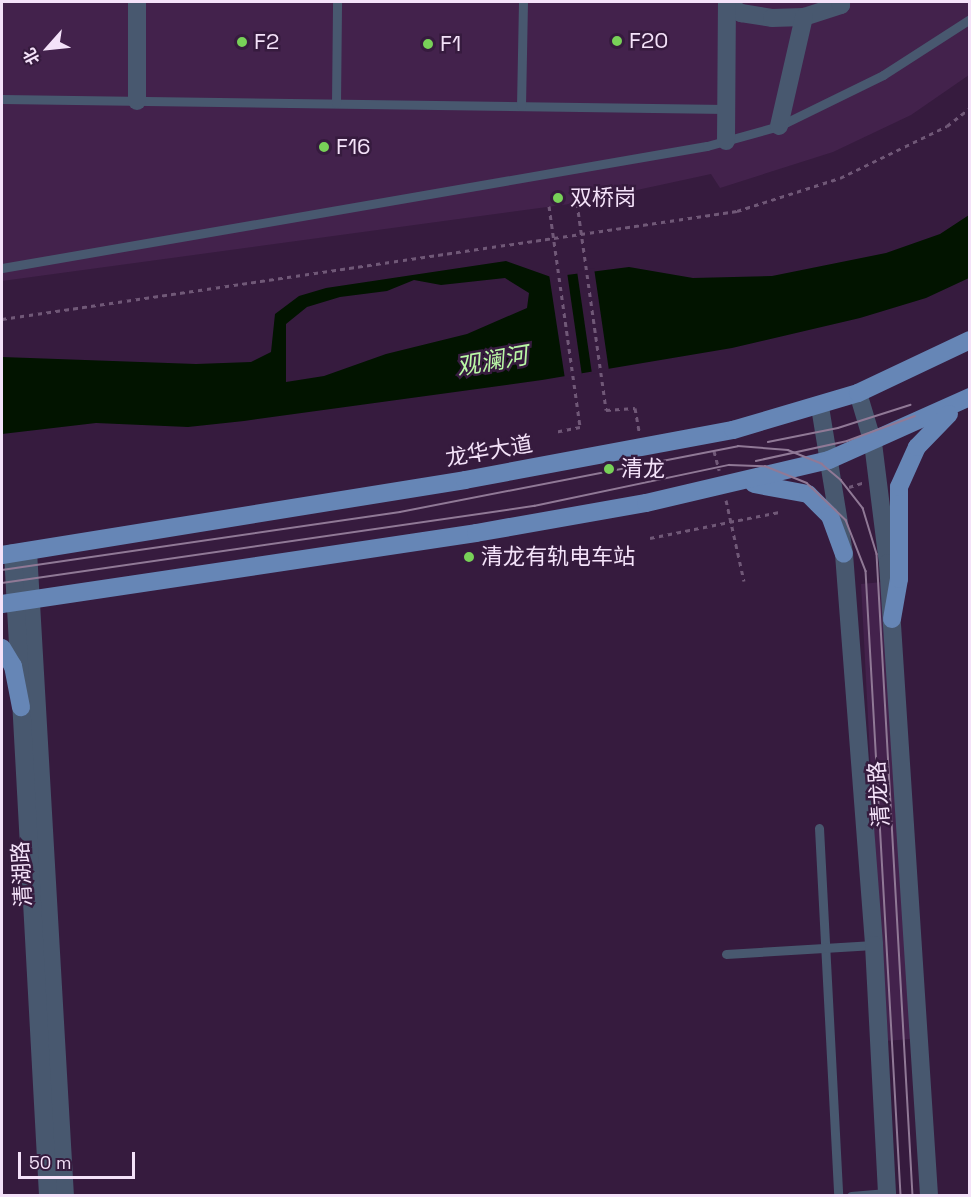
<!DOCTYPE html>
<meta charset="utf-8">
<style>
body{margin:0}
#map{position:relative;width:971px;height:1197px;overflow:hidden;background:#361b3e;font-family:"Space Grotesk","Noto Sans SC",sans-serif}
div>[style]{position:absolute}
.built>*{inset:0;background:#43224c}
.water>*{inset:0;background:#021400}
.pier>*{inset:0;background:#361b3e}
.path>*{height:3px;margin-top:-1.5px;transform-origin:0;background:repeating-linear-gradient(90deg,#705877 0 4.5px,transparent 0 9px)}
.service>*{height:9px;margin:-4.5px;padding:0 4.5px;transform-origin:4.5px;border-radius:4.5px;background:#48586f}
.tertiary>*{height:18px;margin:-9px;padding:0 9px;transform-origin:9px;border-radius:9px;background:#48586f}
.primary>*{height:18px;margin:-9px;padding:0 9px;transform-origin:9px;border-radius:9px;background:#6686b6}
.tram>*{height:1.5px;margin:-0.75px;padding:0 0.75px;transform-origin:0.75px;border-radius:0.75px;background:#907996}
.dots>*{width:16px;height:16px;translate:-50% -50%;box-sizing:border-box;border:3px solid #361b3e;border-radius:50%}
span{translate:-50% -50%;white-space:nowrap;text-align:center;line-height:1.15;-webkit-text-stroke:5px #361b3e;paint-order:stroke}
.poi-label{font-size:22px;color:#f4e2f9}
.left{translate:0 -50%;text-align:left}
.street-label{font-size:22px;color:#f4e2f9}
.water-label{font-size:24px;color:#baf9a6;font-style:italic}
.frame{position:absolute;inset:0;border:3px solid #f4e2f9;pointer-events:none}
.north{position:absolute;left:18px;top:18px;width:60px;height:60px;-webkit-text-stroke:4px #361b3e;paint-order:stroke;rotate:243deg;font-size:16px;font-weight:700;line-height:24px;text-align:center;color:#f4e2f9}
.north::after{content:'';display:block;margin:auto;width:21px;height:27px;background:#f4e2f9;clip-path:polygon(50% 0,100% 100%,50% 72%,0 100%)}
.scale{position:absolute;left:18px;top:1152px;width:117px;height:27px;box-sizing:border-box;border:3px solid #f4e2f9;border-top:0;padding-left:8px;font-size:18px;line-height:21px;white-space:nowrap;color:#f4e2f9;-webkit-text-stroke:4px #361b3e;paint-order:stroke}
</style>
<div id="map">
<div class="built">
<i style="clip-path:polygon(2px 2px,969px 2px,969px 75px,911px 115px,833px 152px,720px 188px,711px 174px,577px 203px,2px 281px)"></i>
<i style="clip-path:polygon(882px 582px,911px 1039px,885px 1041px,861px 584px)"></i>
</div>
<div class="water">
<i style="clip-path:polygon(evenodd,969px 215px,969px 278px,926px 298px,860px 318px,732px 348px,542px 380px,244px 421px,188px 427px,96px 423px,2px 434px,2px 357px,196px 364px,251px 362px,271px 352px,275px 314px,299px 296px,326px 288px,506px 261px,551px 277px,629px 267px,693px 278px,772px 276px,886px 253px,940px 234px,969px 215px,505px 278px,529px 293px,527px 308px,467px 334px,386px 354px,324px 376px,286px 382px,286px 324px,307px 307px,340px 297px,387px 291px,414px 280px,441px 285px,505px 278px)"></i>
</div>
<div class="pier">
<i style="clip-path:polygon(594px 268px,609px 371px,592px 374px,577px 271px)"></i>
<i style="clip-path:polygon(567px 272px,582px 376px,565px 379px,549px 274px)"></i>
</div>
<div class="path">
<i style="left:577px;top:203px;width:209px;rotate:82deg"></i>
<i style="left:606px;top:410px;width:29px;rotate:-4deg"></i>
<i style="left:635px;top:408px;width:23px;rotate:80deg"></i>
<i style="left:549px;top:206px;width:223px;rotate:82deg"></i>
<i style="left:580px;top:427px;width:26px;rotate:169deg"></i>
<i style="left:2px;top:319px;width:743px;rotate:-8.36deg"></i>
<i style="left:737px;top:211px;width:108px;rotate:-17.8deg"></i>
<i style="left:840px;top:178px;width:119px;rotate:-25.9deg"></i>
<i style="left:947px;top:126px;width:29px;rotate:-38deg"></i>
<i style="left:714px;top:451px;width:20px;rotate:75deg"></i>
<i style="left:849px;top:487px;width:14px;rotate:-17deg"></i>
<i style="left:726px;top:500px;width:83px;rotate:77.5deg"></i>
<i style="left:650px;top:538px;width:132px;rotate:-11.4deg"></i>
</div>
<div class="service">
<i style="left:2px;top:99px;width:724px;rotate:0.79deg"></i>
<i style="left:336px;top:103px;width:101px;rotate:-89.4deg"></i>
<i style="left:521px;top:106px;width:104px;rotate:-88.9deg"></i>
<i style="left:2px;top:268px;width:715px;rotate:-9.82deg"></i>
<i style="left:707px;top:146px;width:75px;rotate:-15.5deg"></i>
<i style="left:779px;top:126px;width:116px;rotate:-26.1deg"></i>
<i style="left:883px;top:75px;width:103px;rotate:-32.8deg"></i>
<i style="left:819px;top:828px;width:368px;rotate:87deg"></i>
<i style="left:726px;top:954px;width:148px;rotate:-3.5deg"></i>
<i style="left:851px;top:1196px;width:36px;rotate:-5deg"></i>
</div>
<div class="tertiary">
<i style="left:727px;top:4px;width:17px;rotate:33deg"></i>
<i style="left:741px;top:13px;width:31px;rotate:9deg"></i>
<i style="left:772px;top:18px;width:32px;rotate:-2deg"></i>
<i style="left:804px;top:17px;width:39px;rotate:-18deg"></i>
<i style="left:841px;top:5px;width:3px;rotate:-108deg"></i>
<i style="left:137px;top:101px;width:99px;rotate:-90deg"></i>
<i style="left:779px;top:126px;width:112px;rotate:-77.1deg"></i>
<i style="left:726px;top:141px;width:139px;rotate:-89.6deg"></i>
<i style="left:858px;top:393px;width:52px;rotate:73.3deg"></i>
<i style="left:873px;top:443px;width:121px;rotate:82.9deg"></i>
<i style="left:888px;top:563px;width:634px;rotate:86.29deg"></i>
<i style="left:820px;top:407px;width:149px;rotate:80.7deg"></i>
<i style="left:844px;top:554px;width:392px;rotate:85.6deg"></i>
<i style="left:874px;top:945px;width:251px;rotate:87deg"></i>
<i style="left:28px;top:551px;width:646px;rotate:86.72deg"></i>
<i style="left:13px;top:553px;width:644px;rotate:86.88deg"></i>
</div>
<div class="primary">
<i style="left:754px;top:484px;width:55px;rotate:10.5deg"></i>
<i style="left:808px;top:494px;width:31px;rotate:45deg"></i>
<i style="left:830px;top:516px;width:40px;rotate:69.8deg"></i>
<i style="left:2px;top:555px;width:469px;rotate:-9.2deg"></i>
<i style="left:465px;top:480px;width:273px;rotate:-10.6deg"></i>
<i style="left:733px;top:430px;width:130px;rotate:-16.5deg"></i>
<i style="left:858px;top:393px;width:124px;rotate:-25.3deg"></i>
<i style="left:2px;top:604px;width:479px;rotate:-8.5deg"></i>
<i style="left:476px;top:533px;width:173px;rotate:-10deg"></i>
<i style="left:646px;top:503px;width:188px;rotate:-13.2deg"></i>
<i style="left:829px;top:460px;width:154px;rotate:-24.1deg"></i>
<i style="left:892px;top:619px;width:41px;rotate:-80.1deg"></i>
<i style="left:899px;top:579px;width:92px;rotate:-90deg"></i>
<i style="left:899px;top:487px;width:44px;rotate:-65.8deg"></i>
<i style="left:917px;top:447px;width:46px;rotate:-45.9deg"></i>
<i style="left:2px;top:648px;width:21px;rotate:59deg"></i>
<i style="left:13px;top:666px;width:42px;rotate:79deg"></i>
</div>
<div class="tram">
<i style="left:768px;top:442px;width:71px;rotate:-11.3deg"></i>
<i style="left:838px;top:428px;width:76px;rotate:-17.7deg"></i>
<i style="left:756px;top:461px;width:93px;rotate:-12.4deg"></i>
<i style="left:847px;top:441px;width:72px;rotate:-20.2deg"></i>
<i style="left:2px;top:570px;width:402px;rotate:-8.3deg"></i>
<i style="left:400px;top:512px;width:344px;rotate:-11deg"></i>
<i style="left:738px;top:446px;width:50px;rotate:4.6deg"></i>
<i style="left:788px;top:450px;width:37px;rotate:22deg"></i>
<i style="left:822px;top:464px;width:25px;rotate:40deg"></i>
<i style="left:841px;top:480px;width:36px;rotate:52deg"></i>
<i style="left:863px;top:508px;width:48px;rotate:73.1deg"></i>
<i style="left:877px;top:554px;width:643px;rotate:86.79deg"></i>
<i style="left:2px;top:583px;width:538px;rotate:-8.24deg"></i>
<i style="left:534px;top:506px;width:199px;rotate:-11.9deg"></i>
<i style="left:729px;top:465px;width:36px;rotate:2deg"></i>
<i style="left:765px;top:466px;width:45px;rotate:22deg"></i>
<i style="left:807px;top:483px;width:54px;rotate:43.5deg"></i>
<i style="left:846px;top:520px;width:55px;rotate:68.6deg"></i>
<i style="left:866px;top:571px;width:626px;rotate:86.79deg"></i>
</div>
<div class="dots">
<i style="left:617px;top:41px;background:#78d158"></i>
<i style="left:242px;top:42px;background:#78d158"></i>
<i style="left:428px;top:44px;background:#78d158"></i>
<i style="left:324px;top:147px;background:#78d158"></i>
<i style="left:558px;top:198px;background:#78d158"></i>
<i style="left:609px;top:469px;background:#78d158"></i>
<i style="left:469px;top:557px;background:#78d158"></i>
</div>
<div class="poi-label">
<span class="left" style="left:629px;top:41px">F20</span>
<span class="left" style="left:254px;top:42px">F2</span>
<span class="left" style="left:440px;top:44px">F1</span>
<span class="left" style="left:336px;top:147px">F16</span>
<span class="left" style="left:570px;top:198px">双桥岗</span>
<span class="left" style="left:621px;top:469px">清龙</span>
<span class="left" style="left:481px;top:557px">清龙有轨电车站</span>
</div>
<div class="street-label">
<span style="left:489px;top:451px;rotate:-10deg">龙华大道</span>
<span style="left:879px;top:794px;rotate:-94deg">清龙路</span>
<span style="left:22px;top:874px;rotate:-93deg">清湖路</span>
</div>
<div class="water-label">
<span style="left:492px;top:361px;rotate:-10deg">观澜河</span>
</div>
<div class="frame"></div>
<div class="north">北</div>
<div class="scale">50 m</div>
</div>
